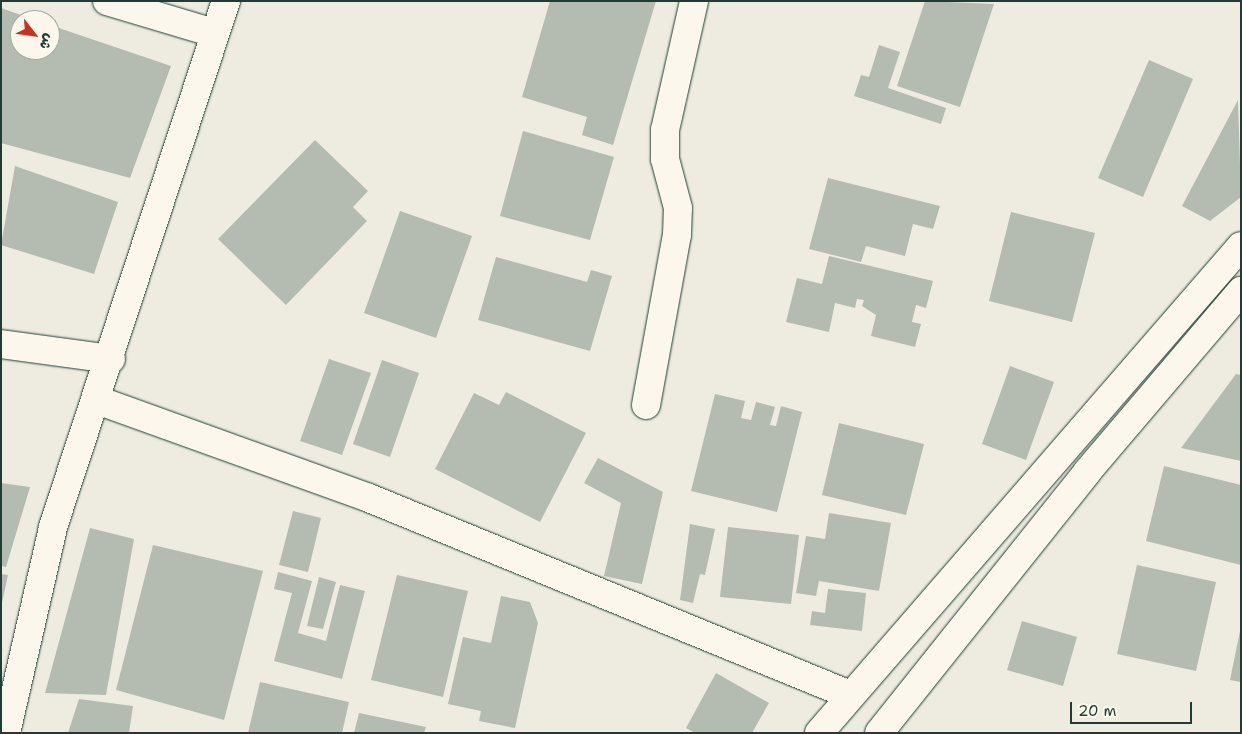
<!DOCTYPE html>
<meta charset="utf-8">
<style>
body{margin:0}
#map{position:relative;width:1242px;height:734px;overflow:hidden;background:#eeece1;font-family:"Shantell Sans","Playpen Sans Arabic",sans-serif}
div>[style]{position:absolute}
.building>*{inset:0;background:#b4bbb0}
.roads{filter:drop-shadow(0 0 1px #1f3d34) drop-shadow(0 0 1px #1f3d34)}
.minor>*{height:28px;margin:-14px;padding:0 14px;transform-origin:14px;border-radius:14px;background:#fbf7ec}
span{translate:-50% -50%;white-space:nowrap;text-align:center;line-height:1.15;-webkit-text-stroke:4px #fbf7ec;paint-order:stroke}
.frame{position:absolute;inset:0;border:2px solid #1f3d34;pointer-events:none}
.north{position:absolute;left:10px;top:10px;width:50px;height:50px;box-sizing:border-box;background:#fbf7ec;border:1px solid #a3ada2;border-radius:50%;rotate:120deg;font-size:14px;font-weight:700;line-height:20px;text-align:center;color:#1f3d34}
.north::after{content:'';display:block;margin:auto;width:18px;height:22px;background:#c8321e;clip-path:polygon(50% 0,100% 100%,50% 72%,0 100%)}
.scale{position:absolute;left:1070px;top:702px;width:122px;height:22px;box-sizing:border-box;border:2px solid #1f3d34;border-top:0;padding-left:6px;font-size:15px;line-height:18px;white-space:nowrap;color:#1f3d34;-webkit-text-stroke:4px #fbf7ec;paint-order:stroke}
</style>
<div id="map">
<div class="building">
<i style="clip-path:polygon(550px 1px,656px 1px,613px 145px,582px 135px,587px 117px,522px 97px)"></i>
<i style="clip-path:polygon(925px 1px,994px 4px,960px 107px,897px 86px)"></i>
<i style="clip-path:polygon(1px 8px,35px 20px,20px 20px,20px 50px,50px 50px,50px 25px,171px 66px,130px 178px,1px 143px)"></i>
<i style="clip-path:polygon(879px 45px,900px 52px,888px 88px,946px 108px,941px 124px,854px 96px,861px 75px,869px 77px)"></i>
<i style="clip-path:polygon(1149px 60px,1193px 79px,1143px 197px,1098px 178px)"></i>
<i style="clip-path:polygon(1238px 100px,1241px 197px,1210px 221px,1182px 206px)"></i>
<i style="clip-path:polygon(523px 131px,614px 157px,590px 240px,500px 216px)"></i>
<i style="clip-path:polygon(315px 140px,368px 191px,353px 207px,367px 221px,286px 305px,218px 239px)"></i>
<i style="clip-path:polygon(15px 166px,118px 202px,94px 274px,1px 245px)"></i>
<i style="clip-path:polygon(828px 178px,940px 206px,933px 229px,913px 224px,905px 256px,866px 246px,861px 262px,809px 249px)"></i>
<i style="clip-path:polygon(400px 211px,472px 236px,436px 338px,364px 313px)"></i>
<i style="clip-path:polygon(1011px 212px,1095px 233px,1072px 322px,989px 301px)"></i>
<i style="clip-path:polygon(829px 256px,933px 281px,926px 308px,916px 305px,912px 322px,921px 324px,915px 347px,871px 336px,876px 315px,862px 306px,864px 300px,857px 299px,855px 308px,835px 303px,829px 332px,786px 322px,797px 278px,822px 284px)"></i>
<i style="clip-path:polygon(496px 257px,587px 282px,591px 270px,612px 276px,590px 351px,478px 320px)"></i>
<i style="clip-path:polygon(329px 359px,371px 373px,342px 455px,300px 441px)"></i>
<i style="clip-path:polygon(382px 360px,419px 373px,390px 457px,353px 444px)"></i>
<i style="clip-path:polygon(1010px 366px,1054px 382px,1026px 460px,982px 444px)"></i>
<i style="clip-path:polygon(1236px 374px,1241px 375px,1241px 461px,1181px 448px)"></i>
<i style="clip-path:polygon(506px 392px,586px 433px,540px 522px,435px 469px,474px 393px,499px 405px)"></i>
<i style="clip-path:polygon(715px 394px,745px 401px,741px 418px,751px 420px,756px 402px,775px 407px,770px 425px,776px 426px,781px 406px,802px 412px,777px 512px,691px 491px)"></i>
<i style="clip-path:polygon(839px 423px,924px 444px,906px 515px,822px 495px)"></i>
<i style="clip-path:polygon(598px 458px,663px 492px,642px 584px,604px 576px,621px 503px,584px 483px)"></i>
<i style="clip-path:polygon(1164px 466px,1241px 485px,1241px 565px,1146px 541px)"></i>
<i style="clip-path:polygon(1px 483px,30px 487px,6px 567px,1px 566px)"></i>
<i style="clip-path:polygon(293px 511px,321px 518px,308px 572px,279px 565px)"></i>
<i style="clip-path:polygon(829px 513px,891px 523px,879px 591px,819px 581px,816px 596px,796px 593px,806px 536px,825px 539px)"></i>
<i style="clip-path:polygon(690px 524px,715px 529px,705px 575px,700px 574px,693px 603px,680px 600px)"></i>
<i style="clip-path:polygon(728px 527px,799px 535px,791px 604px,720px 597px)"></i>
<i style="clip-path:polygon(90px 528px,134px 539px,106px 695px,45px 693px)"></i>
<i style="clip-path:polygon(153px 545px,263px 571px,224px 720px,116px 690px)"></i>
<i style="clip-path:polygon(1137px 565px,1216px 582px,1196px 671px,1117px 654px)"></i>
<i style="clip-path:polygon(278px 572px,312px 581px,298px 633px,326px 641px,340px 585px,365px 591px,342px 679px,274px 661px,292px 593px,274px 589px)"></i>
<i style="clip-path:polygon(1px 574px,8px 575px,2px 603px,1px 603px)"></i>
<i style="clip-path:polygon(397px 575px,468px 591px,443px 697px,371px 680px)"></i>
<i style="clip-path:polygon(319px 577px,336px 582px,323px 629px,307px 626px)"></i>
<i style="clip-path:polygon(828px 589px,866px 593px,862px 631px,810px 625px,812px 611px,825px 613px)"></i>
<i style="clip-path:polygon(501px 596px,530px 602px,538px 623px,515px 728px,479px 721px,481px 711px,448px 704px,463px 637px,491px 643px)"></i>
<i style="clip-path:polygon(1022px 621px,1077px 637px,1063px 686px,1007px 670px)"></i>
<i style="clip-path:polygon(1240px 631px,1241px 631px,1241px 682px,1230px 680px)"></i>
<i style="clip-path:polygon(716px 673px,769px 703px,752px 733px,695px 733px,686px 728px)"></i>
<i style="clip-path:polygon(260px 682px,349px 702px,342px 733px,248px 733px)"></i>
<i style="clip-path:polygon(79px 699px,133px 706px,129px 733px,68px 733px)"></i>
<i style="clip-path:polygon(359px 713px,426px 727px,424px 733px,354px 733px)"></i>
</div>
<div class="roads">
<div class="minor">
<i style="left:107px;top:1px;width:112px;rotate:16.7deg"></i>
<i style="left:1px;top:344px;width:111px;rotate:7.8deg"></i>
<i style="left:97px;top:400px;width:289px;rotate:19.8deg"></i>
<i style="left:369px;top:498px;width:520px;rotate:22.27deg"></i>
<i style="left:646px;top:405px;width:173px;rotate:-79.7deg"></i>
<i style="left:677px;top:235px;width:27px;rotate:-88deg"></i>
<i style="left:678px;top:208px;width:51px;rotate:-104.9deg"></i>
<i style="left:665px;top:159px;width:29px;rotate:-90deg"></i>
<i style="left:665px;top:130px;width:132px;rotate:-77.3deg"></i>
<i style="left:6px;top:733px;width:211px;rotate:-77.1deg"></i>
<i style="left:53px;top:527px;width:554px;rotate:-71.79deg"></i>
<i style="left:819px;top:733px;width:644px;rotate:-49.09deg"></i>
<i style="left:879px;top:733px;width:334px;rotate:-51.4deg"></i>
<i style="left:1087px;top:472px;width:238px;rotate:-49.6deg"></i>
</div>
</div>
<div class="frame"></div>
<div class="north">ش</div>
<div class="scale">20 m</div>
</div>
